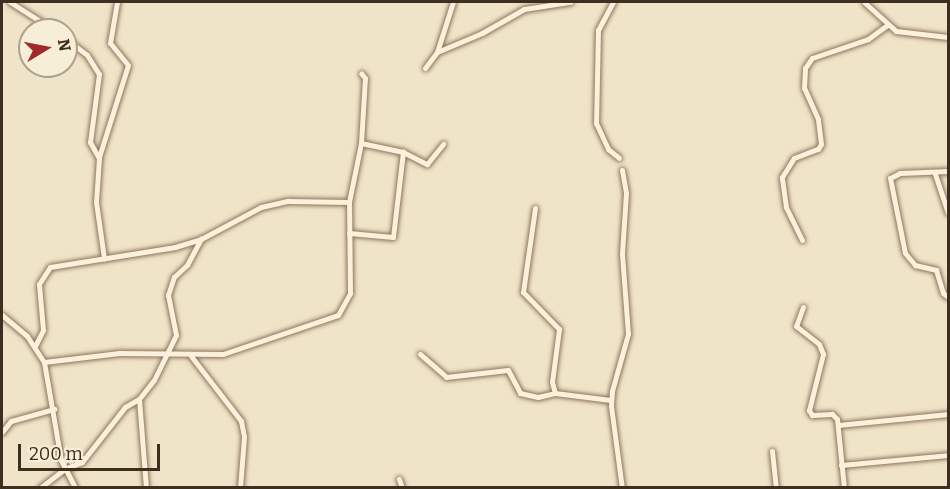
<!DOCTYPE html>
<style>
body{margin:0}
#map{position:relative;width:950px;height:489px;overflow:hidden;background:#f0e4c8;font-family:Bitter,serif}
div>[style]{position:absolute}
.roads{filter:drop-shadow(0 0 2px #8d765c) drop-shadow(0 0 2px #8d765c)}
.minor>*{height:5px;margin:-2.5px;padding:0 2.5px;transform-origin:2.5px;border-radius:2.5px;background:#faf1dc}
span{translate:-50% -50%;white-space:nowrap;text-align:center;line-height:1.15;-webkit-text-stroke:5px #f7eed8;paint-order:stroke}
.frame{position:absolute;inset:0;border:3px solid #3d2e20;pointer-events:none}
.north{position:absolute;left:18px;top:18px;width:60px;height:60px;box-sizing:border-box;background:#f7eed8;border:2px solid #ada18e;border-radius:50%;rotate:80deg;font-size:16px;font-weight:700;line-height:24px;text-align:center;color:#3d2e20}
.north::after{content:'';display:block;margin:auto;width:21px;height:27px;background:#9e2a2b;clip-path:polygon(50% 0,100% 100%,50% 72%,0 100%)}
.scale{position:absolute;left:18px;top:444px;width:142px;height:27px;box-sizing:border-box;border:3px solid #3d2e20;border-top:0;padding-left:8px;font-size:18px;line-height:21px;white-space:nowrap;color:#3d2e20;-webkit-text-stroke:4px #f7eed8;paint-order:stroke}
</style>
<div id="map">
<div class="roads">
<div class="minor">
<i style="left:10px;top:2px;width:52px;rotate:32.5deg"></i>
<i style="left:613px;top:2px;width:32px;rotate:118deg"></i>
<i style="left:598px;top:30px;width:93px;rotate:91.2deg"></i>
<i style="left:596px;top:123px;width:29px;rotate:65deg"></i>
<i style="left:608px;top:149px;width:14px;rotate:39deg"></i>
<i style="left:864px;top:2px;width:43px;rotate:42.2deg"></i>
<i style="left:896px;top:31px;width:52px;rotate:6.6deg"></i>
<i style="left:66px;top:39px;width:26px;rotate:37deg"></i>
<i style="left:87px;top:55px;width:22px;rotate:58deg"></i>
<i style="left:99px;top:74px;width:69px;rotate:97.5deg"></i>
<i style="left:90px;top:142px;width:18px;rotate:61deg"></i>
<i style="left:99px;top:158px;width:44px;rotate:93.9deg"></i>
<i style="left:96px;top:202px;width:57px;rotate:81.9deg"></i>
<i style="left:437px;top:52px;width:49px;rotate:-22.9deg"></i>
<i style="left:482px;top:33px;width:48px;rotate:-29.7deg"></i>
<i style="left:524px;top:9px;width:47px;rotate:-8.7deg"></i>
<i style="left:425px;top:68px;width:20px;rotate:-53deg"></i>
<i style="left:437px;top:52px;width:52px;rotate:-72.3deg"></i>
<i style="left:361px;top:143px;width:43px;rotate:12.1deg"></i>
<i style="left:403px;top:152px;width:27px;rotate:27deg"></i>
<i style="left:427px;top:164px;width:26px;rotate:-51deg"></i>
<i style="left:99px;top:157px;width:96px;rotate:-72.5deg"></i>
<i style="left:128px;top:65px;width:28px;rotate:-129deg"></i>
<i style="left:110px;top:43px;width:42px;rotate:-80.3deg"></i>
<i style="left:622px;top:170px;width:23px;rotate:80deg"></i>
<i style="left:626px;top:193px;width:61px;rotate:93.8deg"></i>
<i style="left:622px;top:254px;width:80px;rotate:85.7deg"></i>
<i style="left:628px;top:334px;width:59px;rotate:105.7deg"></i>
<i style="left:612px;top:391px;width:15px;rotate:94deg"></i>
<i style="left:611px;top:406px;width:83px;rotate:82.4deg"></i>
<i style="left:948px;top:171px;width:48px;rotate:177.6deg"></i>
<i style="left:900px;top:173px;width:11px;rotate:153deg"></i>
<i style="left:890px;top:178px;width:76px;rotate:78.7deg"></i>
<i style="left:905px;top:253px;width:16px;rotate:50deg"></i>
<i style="left:915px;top:265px;width:22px;rotate:13deg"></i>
<i style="left:936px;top:270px;width:24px;rotate:73deg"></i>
<i style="left:943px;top:293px;width:6px;rotate:39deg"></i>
<i style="left:935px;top:174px;width:41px;rotate:71.6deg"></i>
<i style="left:535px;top:208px;width:85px;rotate:98.1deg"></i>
<i style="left:523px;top:292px;width:52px;rotate:45.8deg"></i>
<i style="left:559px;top:329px;width:53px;rotate:97.5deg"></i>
<i style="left:552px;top:382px;width:11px;rotate:75deg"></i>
<i style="left:555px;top:393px;width:56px;rotate:7.1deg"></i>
<i style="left:349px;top:233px;width:44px;rotate:5.2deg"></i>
<i style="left:393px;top:237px;width:86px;rotate:-83.3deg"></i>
<i style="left:802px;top:240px;width:37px;rotate:-116deg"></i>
<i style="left:786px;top:207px;width:30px;rotate:-98deg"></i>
<i style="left:782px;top:177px;width:22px;rotate:-58deg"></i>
<i style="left:794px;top:158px;width:26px;rotate:-21deg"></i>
<i style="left:818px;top:149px;width:6px;rotate:-59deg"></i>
<i style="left:821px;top:144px;width:25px;rotate:-97deg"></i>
<i style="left:818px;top:119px;width:34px;rotate:-114deg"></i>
<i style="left:804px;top:88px;width:20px;rotate:-87deg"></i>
<i style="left:805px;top:68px;width:12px;rotate:-55deg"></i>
<i style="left:812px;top:58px;width:59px;rotate:-18.7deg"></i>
<i style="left:868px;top:39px;width:24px;rotate:-36deg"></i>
<i style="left:803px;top:307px;width:20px;rotate:110deg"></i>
<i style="left:796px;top:326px;width:29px;rotate:38deg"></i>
<i style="left:819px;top:344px;width:11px;rotate:68deg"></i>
<i style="left:823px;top:354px;width:58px;rotate:104deg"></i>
<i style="left:809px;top:410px;width:6px;rotate:59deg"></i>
<i style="left:812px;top:415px;width:20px;rotate:-3deg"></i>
<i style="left:832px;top:414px;width:7px;rotate:45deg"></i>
<i style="left:837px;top:419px;width:69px;rotate:84.2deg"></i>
<i style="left:2px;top:315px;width:33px;rotate:40deg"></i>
<i style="left:27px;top:336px;width:31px;rotate:57deg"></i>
<i style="left:44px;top:362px;width:99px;rotate:80.2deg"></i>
<i style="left:61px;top:460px;width:31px;rotate:63deg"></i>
<i style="left:35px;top:346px;width:18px;rotate:-63deg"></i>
<i style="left:43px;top:330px;width:46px;rotate:-95deg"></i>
<i style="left:39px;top:284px;width:20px;rotate:-57deg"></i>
<i style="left:50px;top:267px;width:127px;rotate:-9.1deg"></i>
<i style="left:175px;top:247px;width:27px;rotate:-17deg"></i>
<i style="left:201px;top:239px;width:68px;rotate:-28.1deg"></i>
<i style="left:261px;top:207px;width:28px;rotate:-13deg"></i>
<i style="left:288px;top:201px;width:61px;rotate:0.9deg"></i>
<i style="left:420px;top:354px;width:35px;rotate:41deg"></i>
<i style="left:446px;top:377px;width:62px;rotate:-6.4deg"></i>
<i style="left:508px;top:370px;width:26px;rotate:62deg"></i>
<i style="left:520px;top:393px;width:18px;rotate:13deg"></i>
<i style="left:538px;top:397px;width:17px;rotate:-13deg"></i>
<i style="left:191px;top:356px;width:82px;rotate:52.4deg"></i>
<i style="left:241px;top:421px;width:16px;rotate:79deg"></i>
<i style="left:244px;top:437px;width:51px;rotate:94.5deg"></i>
<i style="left:44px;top:362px;width:76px;rotate:-6.8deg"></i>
<i style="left:119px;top:353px;width:104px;rotate:0.6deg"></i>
<i style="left:223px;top:354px;width:121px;rotate:-18.7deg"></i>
<i style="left:338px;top:315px;width:25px;rotate:-61deg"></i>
<i style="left:350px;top:293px;width:91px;rotate:-90.6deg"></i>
<i style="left:349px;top:202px;width:60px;rotate:-78.5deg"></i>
<i style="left:361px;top:143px;width:65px;rotate:-86.5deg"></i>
<i style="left:365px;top:78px;width:6px;rotate:-129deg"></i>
<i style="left:139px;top:399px;width:89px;rotate:85.5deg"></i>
<i style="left:838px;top:425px;width:111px;rotate:-5.7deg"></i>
<i style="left:2px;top:432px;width:14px;rotate:-51deg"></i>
<i style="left:11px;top:421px;width:45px;rotate:-15.6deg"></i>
<i style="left:772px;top:451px;width:37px;rotate:84deg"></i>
<i style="left:841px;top:465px;width:107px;rotate:-5.3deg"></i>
<i style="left:399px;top:479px;width:9px;rotate:72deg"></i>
<i style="left:40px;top:488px;width:31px;rotate:-38deg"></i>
<i style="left:64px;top:469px;width:19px;rotate:-21deg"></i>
<i style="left:82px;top:462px;width:70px;rotate:-52deg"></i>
<i style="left:125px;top:407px;width:16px;rotate:-30deg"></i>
<i style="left:139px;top:399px;width:24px;rotate:-52deg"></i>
<i style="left:154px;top:380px;width:50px;rotate:-63.9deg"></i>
<i style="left:176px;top:335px;width:41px;rotate:-101.3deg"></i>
<i style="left:168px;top:295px;width:19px;rotate:-72deg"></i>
<i style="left:174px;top:277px;width:18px;rotate:-43deg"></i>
<i style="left:187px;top:265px;width:30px;rotate:-62deg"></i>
</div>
</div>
<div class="frame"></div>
<div class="north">N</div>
<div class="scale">200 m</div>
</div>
